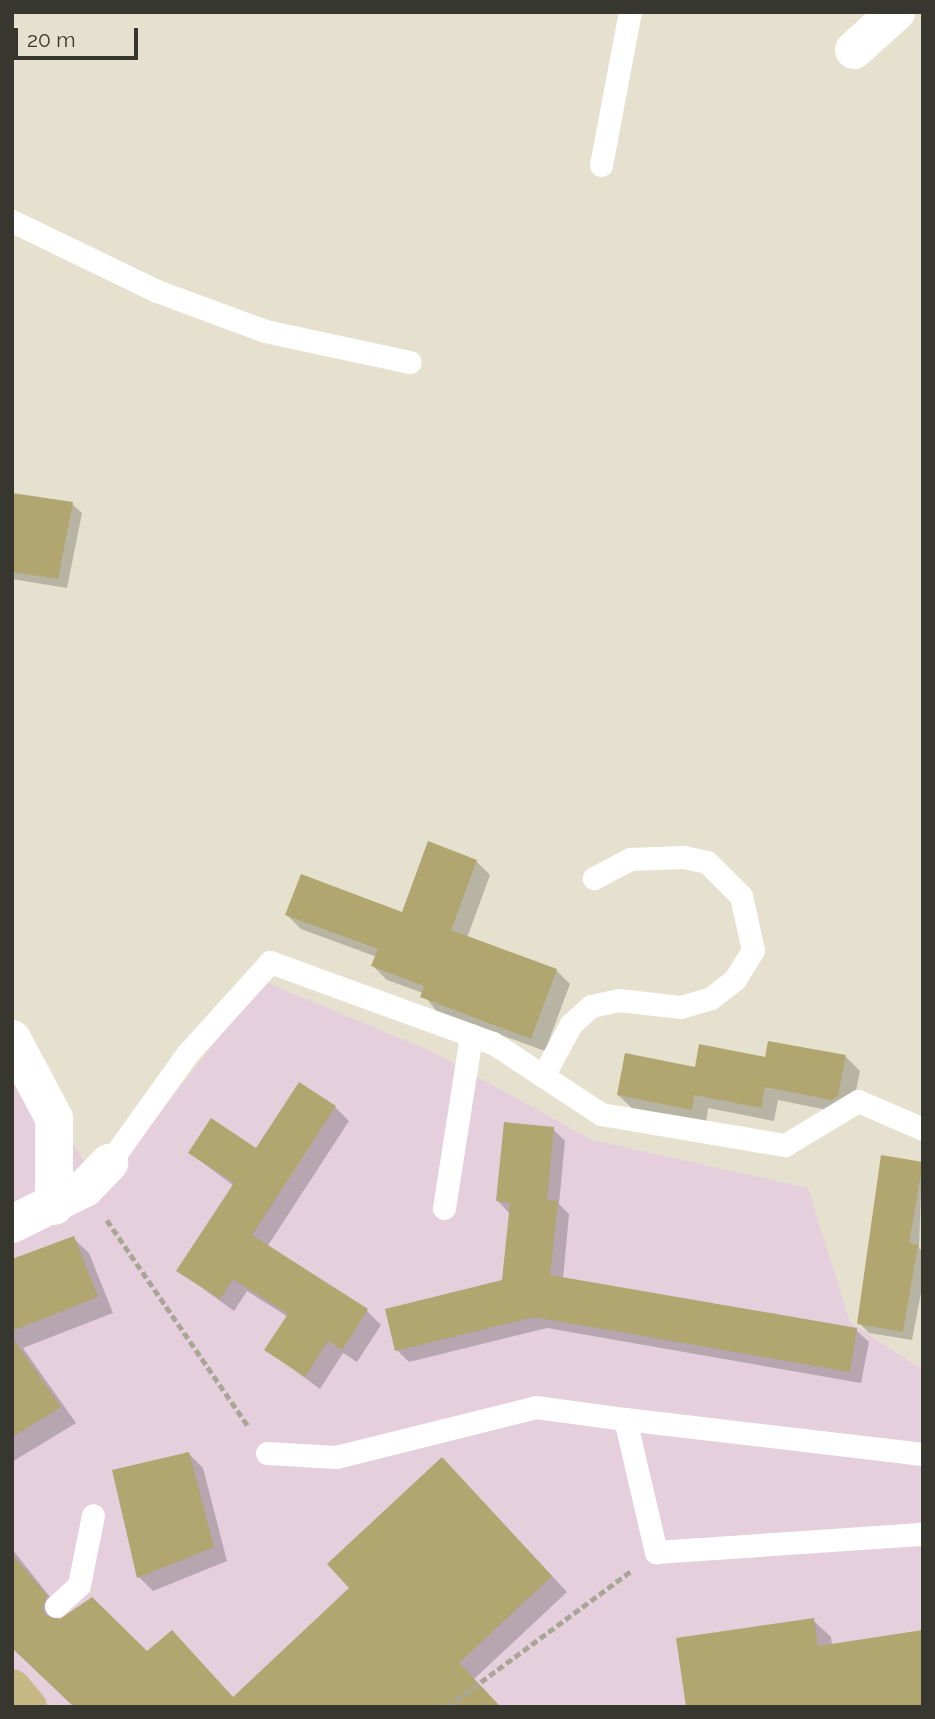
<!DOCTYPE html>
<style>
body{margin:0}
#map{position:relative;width:935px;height:1719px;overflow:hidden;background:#e5e1ce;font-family:Raleway,sans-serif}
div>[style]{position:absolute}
.commercial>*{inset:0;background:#e5cfdd}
.shadow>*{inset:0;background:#0003}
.building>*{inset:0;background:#b1a570}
.path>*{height:4.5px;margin-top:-2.25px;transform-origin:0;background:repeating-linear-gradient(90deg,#a9a697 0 7px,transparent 0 10.5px)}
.service>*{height:23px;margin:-11.5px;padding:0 11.5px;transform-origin:11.5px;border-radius:11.5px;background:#fff}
.minor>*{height:38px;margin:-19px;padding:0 19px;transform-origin:19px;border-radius:19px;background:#fff}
.primary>*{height:38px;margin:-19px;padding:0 19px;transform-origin:19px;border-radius:19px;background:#c7b886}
span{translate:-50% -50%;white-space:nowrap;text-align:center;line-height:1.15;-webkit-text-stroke:7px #e5e1ce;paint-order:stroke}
.frame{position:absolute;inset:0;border:14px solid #37362f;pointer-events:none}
.scale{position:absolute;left:14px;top:28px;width:124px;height:32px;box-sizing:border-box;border:4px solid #37362f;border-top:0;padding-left:9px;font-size:21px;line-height:24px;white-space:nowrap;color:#37362f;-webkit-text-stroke:5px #e5e1ce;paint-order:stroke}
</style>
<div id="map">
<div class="commercial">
<i style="clip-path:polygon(263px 981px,431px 1051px,592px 1140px,808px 1188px,850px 1322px,923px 1370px,923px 1707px,12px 1707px,12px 1041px,100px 1189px)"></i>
</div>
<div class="shadow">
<i style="clip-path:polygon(12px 494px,72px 504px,82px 513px,67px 588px,12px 579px)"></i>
<i style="clip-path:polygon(476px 861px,490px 875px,467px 938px,556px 970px,570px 984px,545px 1051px,436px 1011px,423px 993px,387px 980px,373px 966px,377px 957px,301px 929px,287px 915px,403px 914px)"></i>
<i style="clip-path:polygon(846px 1057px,860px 1071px,852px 1110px,847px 1114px,778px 1100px,774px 1121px,708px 1108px,706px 1123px,633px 1109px,618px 1095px,696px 1069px,766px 1059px)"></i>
<i style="clip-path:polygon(335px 1107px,349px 1121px,267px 1247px,367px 1311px,381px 1325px,357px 1362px,343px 1353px,320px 1389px,267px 1350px,288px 1317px,247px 1291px,234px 1311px,179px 1271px,234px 1186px,190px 1153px,257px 1150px)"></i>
<i style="clip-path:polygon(553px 1129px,565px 1141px,559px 1204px,569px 1214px,563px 1279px,856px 1330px,869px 1342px,861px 1383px,547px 1328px,409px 1362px,397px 1350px,503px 1281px,510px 1214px,498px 1201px)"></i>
<i style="clip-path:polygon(922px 1164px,919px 1248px,923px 1252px,923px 1282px,912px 1340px,869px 1333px,859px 1323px)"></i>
<i style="clip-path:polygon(73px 1238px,89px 1253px,113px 1313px,23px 1348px,76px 1423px,12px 1462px,12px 1260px)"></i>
<i style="clip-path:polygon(189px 1454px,203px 1468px,227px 1561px,153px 1591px,139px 1577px)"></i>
<i style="clip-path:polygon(458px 1475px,567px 1592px,473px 1680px,499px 1707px,77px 1707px,12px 1637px,12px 1549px,62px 1612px,58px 1619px,146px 1653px,233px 1699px,352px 1588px)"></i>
<i style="clip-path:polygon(813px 1620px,831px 1637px,832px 1645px,687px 1707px)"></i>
</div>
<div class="building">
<i style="clip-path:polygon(12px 493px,73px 502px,58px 579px,12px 572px)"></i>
<i style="clip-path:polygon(428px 841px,477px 860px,451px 930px,557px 969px,531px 1039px,420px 997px,424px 986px,371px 966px,378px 949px,285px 915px,301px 874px,402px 912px)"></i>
<i style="clip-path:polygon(768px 1041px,846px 1055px,838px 1096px,832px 1100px,765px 1087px,761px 1108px,694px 1095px,692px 1110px,617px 1095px,625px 1053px,695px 1067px,699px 1044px,765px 1057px)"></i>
<i style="clip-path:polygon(299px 1082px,336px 1106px,252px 1235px,368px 1309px,342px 1350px,328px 1341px,305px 1377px,264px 1350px,288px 1314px,233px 1279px,220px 1299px,176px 1271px,234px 1183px,188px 1153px,211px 1118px,256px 1148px)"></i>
<i style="clip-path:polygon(504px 1122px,554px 1127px,547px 1200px,558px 1201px,550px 1275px,857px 1328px,850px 1372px,534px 1317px,395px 1351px,385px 1309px,502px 1280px,510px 1203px,496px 1201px)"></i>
<i style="clip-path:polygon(881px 1155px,923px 1162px,909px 1243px,918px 1245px,903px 1332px,857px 1324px)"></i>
<i style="clip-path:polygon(74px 1236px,98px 1297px,12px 1331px,12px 1259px)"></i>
<i style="clip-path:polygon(12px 1337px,61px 1407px,12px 1437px)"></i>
<i style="clip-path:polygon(189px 1452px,214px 1547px,137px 1578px,112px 1470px)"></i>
<i style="clip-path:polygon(442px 1457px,552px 1576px,459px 1663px,501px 1707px,74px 1707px,12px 1648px,12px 1555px,47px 1595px,42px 1608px,46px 1616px,60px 1619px,92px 1597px,147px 1651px,172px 1630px,233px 1697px,349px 1588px,327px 1564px)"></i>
<i style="clip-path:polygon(814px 1618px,818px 1646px,923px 1630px,923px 1707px,686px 1707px,676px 1638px)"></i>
</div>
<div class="path">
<i style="left:107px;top:1220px;width:250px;rotate:55.6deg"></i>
<i style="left:447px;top:1707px;width:230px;rotate:-36.5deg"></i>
</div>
<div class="service">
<i style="left:601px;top:165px;width:156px;rotate:-79.3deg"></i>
<i style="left:12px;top:221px;width:161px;rotate:25.8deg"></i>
<i style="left:157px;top:291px;width:115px;rotate:20.3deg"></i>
<i style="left:265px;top:331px;width:148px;rotate:12.1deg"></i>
<i style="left:543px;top:1076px;width:59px;rotate:-61.7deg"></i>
<i style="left:571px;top:1024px;width:27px;rotate:-42deg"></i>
<i style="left:591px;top:1006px;width:29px;rotate:-12deg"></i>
<i style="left:619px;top:1000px;width:61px;rotate:6.5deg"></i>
<i style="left:680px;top:1007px;width:32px;rotate:-16deg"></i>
<i style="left:711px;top:998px;width:31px;rotate:-38deg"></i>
<i style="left:735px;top:979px;width:34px;rotate:-58deg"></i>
<i style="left:753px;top:950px;width:55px;rotate:-102.5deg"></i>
<i style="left:741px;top:896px;width:48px;rotate:-135deg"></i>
<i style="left:707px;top:862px;width:25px;rotate:-168deg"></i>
<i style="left:683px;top:857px;width:53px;rotate:177.8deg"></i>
<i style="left:630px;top:859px;width:41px;rotate:152.2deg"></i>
<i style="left:109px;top:1163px;width:134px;rotate:-54.4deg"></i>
<i style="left:187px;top:1054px;width:124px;rotate:-47.9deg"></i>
<i style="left:270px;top:962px;width:237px;rotate:20deg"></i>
<i style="left:493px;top:1043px;width:129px;rotate:33.3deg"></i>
<i style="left:601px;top:1114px;width:187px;rotate:9.6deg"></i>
<i style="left:785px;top:1145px;width:85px;rotate:-31.1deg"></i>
<i style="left:858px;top:1101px;width:71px;rotate:23.3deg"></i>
<i style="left:444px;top:1208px;width:175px;rotate:-81.1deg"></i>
<i style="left:267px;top:1453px;width:69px;rotate:3.3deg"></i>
<i style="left:336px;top:1457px;width:206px;rotate:-14deg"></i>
<i style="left:536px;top:1407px;width:90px;rotate:7.7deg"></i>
<i style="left:923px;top:1454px;width:300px;rotate:-173.3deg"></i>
<i style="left:625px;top:1419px;width:137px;rotate:76.9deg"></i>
<i style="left:656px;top:1552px;width:268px;rotate:-3.9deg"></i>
<i style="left:56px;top:1606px;width:31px;rotate:-42deg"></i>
<i style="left:79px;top:1585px;width:71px;rotate:-78.7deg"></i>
</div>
<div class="minor">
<i style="left:854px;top:50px;width:57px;rotate:-42.1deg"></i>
<i style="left:12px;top:1039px;width:89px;rotate:62deg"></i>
<i style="left:54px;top:1118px;width:88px;rotate:90deg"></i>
<i style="left:12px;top:1224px;width:81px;rotate:-26.3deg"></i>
<i style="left:85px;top:1188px;width:35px;rotate:-46deg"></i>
</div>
<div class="primary">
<i style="left:12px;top:1688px;width:25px;rotate:50deg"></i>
</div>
<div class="frame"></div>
<div class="scale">20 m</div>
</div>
